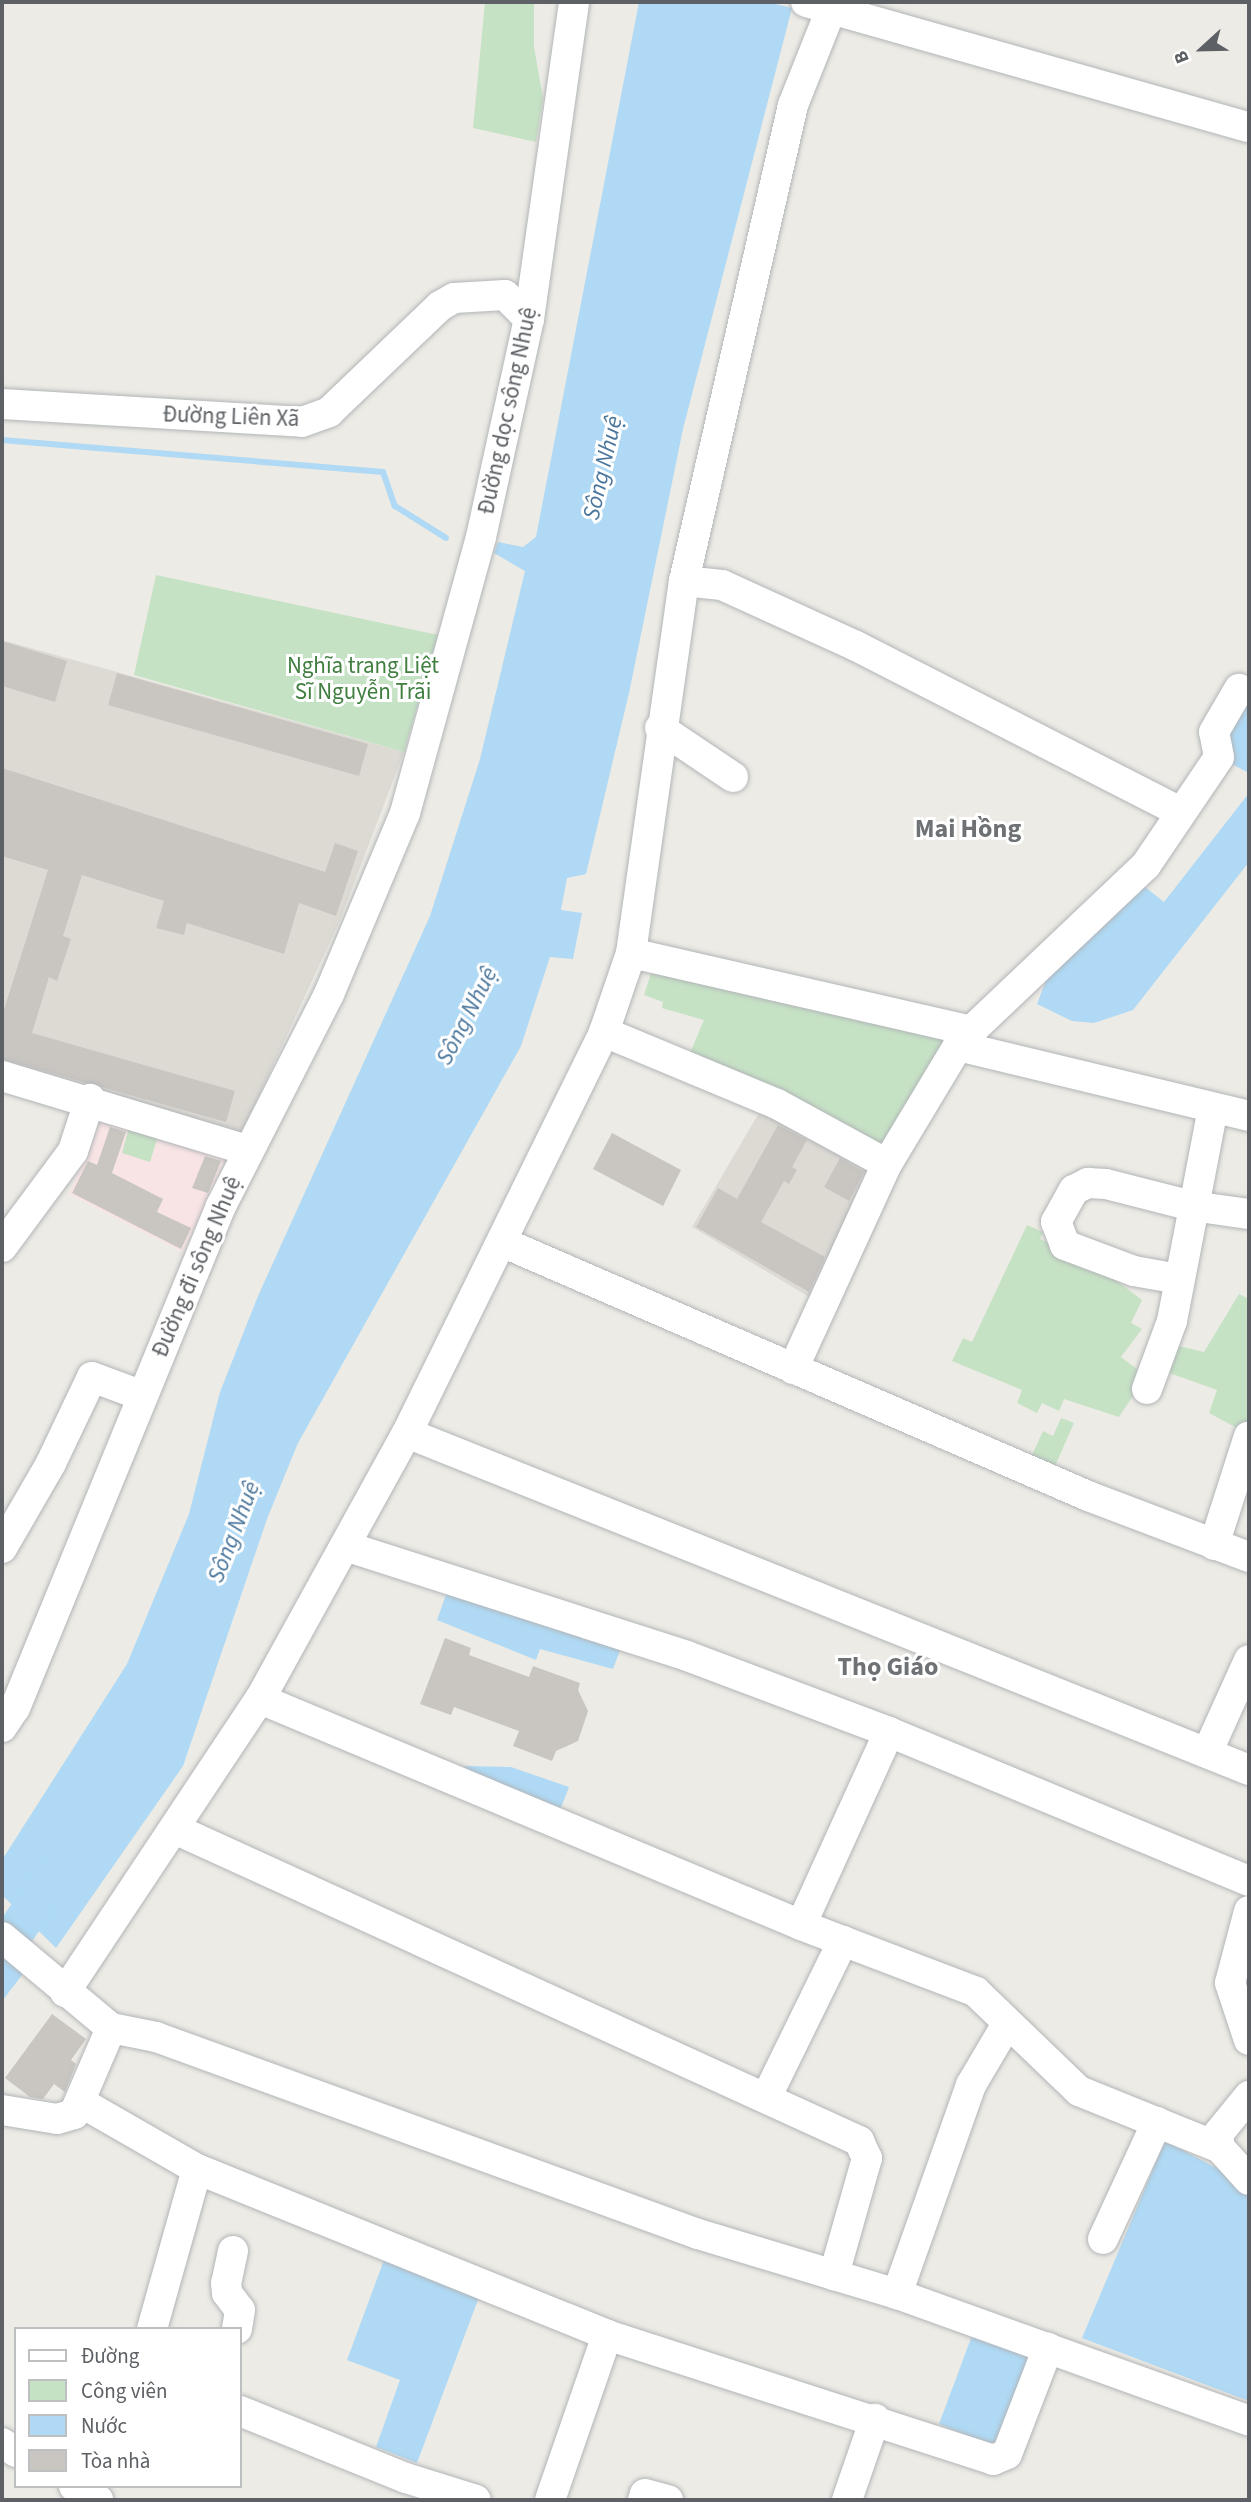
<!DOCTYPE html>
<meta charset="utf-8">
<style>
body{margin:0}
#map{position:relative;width:1251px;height:2502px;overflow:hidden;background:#edebe5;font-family:"Source Sans 3",sans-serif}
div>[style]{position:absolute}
.education>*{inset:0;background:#dddad4}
.medical>*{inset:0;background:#f8e4e4}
.green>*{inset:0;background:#c6e2c5}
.water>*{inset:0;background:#afd9f4}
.stream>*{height:6px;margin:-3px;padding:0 3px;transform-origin:3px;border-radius:3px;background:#afd9f4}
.river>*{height:38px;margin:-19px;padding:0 19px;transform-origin:19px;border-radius:19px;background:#afd9f4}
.building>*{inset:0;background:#c9c6c2}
.roads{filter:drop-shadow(0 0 2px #b2b5b8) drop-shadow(0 0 2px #b2b5b8)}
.minor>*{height:30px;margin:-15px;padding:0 15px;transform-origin:15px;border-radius:15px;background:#fff}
span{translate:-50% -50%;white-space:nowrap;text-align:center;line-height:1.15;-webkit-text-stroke:6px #fff;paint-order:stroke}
.street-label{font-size:23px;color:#5d6064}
.park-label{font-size:23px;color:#407f40}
.water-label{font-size:24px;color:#4b769c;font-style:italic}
.quarter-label{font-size:26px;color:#6e7275;font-weight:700}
.frame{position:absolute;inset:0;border:4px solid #5d6064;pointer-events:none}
.legend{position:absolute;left:14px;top:2327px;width:228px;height:161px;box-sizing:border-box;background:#fff;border:2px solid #bebfc1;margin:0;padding:9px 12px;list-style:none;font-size:21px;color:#5d6064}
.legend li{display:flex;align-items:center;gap:14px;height:35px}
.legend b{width:35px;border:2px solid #bebfc1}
.north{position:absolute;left:1167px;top:14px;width:70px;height:70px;-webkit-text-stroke:5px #fff;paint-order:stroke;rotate:248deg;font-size:19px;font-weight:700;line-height:28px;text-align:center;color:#5d6064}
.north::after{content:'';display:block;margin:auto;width:24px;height:32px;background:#5d6064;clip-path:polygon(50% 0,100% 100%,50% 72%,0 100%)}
</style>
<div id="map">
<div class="education">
<i style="clip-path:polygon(2px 640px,404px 752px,340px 920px,239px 1139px,2px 1064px)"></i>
<i style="clip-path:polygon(763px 1106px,882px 1166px,816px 1301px,692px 1227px)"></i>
</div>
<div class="medical">
<i style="clip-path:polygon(105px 1114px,230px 1151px,183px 1252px,69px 1194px)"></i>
</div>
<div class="green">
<i style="clip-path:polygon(485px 2px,534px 2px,534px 47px,543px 98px,536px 142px,473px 128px)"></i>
<i style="clip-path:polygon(156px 575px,438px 635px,404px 752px,134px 675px)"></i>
<i style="clip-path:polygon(654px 964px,806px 1003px,953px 1043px,887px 1154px,690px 1053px,704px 1020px,662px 1008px,663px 1002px,644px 995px)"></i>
<i style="clip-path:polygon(130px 1124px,159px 1133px,150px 1162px,122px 1153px)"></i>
<i style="clip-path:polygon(1027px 1225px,1043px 1232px,1040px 1239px,1089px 1260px,1142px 1300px,1131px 1323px,1142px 1329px,1121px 1357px,1146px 1376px,1119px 1417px,1064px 1399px,1059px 1411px,1042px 1403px,1037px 1413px,1017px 1403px,1022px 1390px,952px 1361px,963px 1338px,972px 1342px)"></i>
<i style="clip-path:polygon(1239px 1294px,1249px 1299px,1248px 1434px,1209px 1413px,1217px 1390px,1164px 1371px,1170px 1344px,1204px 1352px)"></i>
<i style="clip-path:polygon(1061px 1418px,1074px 1423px,1051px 1475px,1028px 1464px,1043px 1431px,1053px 1436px)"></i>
</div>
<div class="water">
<i style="clip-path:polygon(639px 2px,767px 2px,792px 8px,683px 429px,629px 693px,586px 874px,567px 878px,561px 910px,582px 913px,573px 959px,550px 957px,521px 1046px,298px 1443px,267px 1519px,183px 1766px,56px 1948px,2px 1895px,2px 1860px,127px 1664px,189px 1514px,220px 1392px,258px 1296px,430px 916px,480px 759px,525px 571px,494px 553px,498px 542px,523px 547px,536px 537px)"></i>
<i style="clip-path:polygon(1249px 707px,1249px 772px,1247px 772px,1228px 762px,1219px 733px,1238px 709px)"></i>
<i style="clip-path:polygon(1249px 793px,1249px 862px,1133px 1010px,1094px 1023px,1072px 1021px,1037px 1004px,1050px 970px,1145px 887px,1164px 902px)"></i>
<i style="clip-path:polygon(448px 1589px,622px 1645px,613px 1669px,540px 1649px,536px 1660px,437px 1620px)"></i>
<i style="clip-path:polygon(465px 1766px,511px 1767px,569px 1787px,557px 1818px,462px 1780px)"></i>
<i style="clip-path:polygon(2px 1946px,26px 1970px,2px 2001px)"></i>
<i style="clip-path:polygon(1165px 2141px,1249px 2185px,1249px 2401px,1082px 2338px)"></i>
<i style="clip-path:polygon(387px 2252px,482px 2289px,417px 2463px,376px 2447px,400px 2380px,347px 2360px)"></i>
<i style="clip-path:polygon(973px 2333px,1029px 2354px,1028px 2372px,999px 2441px,988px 2444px,939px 2424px)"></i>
</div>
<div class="stream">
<i style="left:2px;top:440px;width:382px;rotate:4.8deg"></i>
<i style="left:383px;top:472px;width:36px;rotate:71deg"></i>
<i style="left:395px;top:506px;width:60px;rotate:32.1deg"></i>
</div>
<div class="river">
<i style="left:2px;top:1952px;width:93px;rotate:-56deg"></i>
</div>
<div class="building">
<i style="clip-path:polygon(2px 641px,67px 661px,55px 702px,2px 686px)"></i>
<i style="clip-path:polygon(117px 673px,368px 744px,359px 776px,108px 705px)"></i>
<i style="clip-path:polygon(2px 768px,325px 872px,335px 843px,358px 851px,336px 916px,299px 903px,284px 954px,187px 923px,184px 935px,156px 928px,164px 901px,82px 875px,63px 936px,71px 939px,57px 981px,49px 977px,32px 1033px,235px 1091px,226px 1122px,2px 1059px,2px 1016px,48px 870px,2px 856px)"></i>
<i style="clip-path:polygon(778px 1125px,807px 1140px,792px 1167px,797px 1170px,789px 1184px,784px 1181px,761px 1222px,825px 1257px,809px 1292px,696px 1227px,718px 1188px,737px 1199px)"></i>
<i style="clip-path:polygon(110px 1127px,126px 1132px,112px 1173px,163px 1199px,157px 1212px,191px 1228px,181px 1249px,72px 1193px,88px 1161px,97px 1165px)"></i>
<i style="clip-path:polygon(612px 1133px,681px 1170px,663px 1206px,593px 1169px)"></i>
<i style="clip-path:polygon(205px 1156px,221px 1161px,208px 1193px,192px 1188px)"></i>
<i style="clip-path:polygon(840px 1158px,864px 1172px,849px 1201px,824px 1187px)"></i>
<i style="clip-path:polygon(445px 1638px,471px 1648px,469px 1655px,529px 1677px,533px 1666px,580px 1683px,578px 1690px,588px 1711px,578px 1741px,556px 1751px,552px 1761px,513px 1746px,519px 1731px,454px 1707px,451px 1715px,420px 1704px)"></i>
<i style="clip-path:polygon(52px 2014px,86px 2039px,71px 2060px,76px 2064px,65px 2092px,54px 2084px,43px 2099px,30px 2097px,5px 2078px)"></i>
</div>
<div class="roads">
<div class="minor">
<i style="left:806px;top:2px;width:460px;rotate:15.8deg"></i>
<i style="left:2px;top:404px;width:301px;rotate:3.4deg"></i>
<i style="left:302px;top:422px;width:29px;rotate:-20deg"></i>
<i style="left:329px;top:412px;width:153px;rotate:-43.7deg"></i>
<i style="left:440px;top:306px;width:16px;rotate:-30deg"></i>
<i style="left:454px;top:298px;width:51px;rotate:-3.4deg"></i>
<i style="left:505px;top:295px;width:34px;rotate:45deg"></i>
<i style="left:684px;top:581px;width:38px;rotate:6deg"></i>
<i style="left:722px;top:585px;width:147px;rotate:24.5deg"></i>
<i style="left:856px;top:646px;width:365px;rotate:27.1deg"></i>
<i style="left:660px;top:728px;width:88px;rotate:33.9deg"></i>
<i style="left:631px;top:953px;width:349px;rotate:12.9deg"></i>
<i style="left:971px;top:1031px;width:20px;rotate:131deg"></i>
<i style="left:958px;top:1046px;width:299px;rotate:13.5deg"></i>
<i style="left:971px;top:1031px;width:241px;rotate:-43.5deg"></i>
<i style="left:1146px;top:865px;width:130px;rotate:-55.9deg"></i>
<i style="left:1219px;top:757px;width:25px;rotate:-101deg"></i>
<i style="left:1214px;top:732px;width:50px;rotate:-59.8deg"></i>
<i style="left:604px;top:1032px;width:187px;rotate:22.6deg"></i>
<i style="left:777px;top:1104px;width:125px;rotate:28.6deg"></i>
<i style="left:2px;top:1076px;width:256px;rotate:16.8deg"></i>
<i style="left:502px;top:1242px;width:639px;rotate:23.43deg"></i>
<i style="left:1088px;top:1496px;width:172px;rotate:20.8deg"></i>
<i style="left:2px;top:1247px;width:119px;rotate:-53.5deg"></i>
<i style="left:73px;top:1151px;width:55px;rotate:-71.9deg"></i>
<i style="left:1179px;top:1279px;width:46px;rotate:-169.9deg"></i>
<i style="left:1134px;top:1271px;width:74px;rotate:-159.4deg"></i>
<i style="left:1065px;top:1245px;width:25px;rotate:-111deg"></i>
<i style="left:1056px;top:1222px;width:37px;rotate:-61deg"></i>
<i style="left:1074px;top:1190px;width:16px;rotate:-27deg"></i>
<i style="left:1088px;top:1183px;width:18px;rotate:3deg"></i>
<i style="left:1106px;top:1184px;width:89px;rotate:14.3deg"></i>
<i style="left:1192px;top:1206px;width:58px;rotate:8deg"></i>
<i style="left:793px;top:1369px;width:226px;rotate:-65.4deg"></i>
<i style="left:887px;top:1164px;width:138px;rotate:-59deg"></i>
<i style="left:1147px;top:1389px;width:72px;rotate:-69.8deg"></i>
<i style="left:1172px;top:1321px;width:216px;rotate:-79.1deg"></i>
<i style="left:407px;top:1433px;width:907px;rotate:21.81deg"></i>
<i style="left:1214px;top:1545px;width:114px;rotate:-72.2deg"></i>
<i style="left:345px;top:1546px;width:359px;rotate:17.8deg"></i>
<i style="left:687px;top:1656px;width:216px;rotate:20.6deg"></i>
<i style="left:889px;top:1732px;width:212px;rotate:114.5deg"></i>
<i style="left:2px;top:1548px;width:98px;rotate:-60deg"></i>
<i style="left:51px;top:1463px;width:95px;rotate:-64.5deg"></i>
<i style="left:92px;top:1377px;width:54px;rotate:20.4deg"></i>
<i style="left:260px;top:1699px;width:586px;rotate:22.67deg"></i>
<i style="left:801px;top:1925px;width:187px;rotate:20.9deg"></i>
<i style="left:976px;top:1992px;width:143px;rotate:43.9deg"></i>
<i style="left:1079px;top:2091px;width:152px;rotate:22deg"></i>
<i style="left:2px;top:1727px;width:23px;rotate:-56deg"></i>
<i style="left:15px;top:1708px;width:543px;rotate:-67.69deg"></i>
<i style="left:221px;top:1206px;width:238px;rotate:-63deg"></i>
<i style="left:329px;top:994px;width:196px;rotate:-67.2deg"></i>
<i style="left:405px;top:813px;width:286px;rotate:-74.6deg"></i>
<i style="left:481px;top:537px;width:223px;rotate:-77.6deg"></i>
<i style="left:529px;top:319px;width:320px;rotate:-81.9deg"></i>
<i style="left:889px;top:1732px;width:390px;rotate:22.5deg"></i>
<i style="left:1207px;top:1753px;width:102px;rotate:-65.7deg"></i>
<i style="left:177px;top:1830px;width:750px;rotate:24.51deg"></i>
<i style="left:859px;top:2141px;width:19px;rotate:65deg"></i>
<i style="left:867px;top:2158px;width:122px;rotate:105.8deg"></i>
<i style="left:1249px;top:1911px;width:74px;rotate:104.8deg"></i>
<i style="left:1230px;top:1983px;width:60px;rotate:71.6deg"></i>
<i style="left:2px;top:1937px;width:142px;rotate:39.9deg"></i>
<i style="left:111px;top:2028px;width:46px;rotate:11.3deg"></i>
<i style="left:156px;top:2037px;width:577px;rotate:19.97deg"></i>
<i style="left:698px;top:2234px;width:208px;rotate:16.8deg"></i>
<i style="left:897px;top:2294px;width:374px;rotate:19.8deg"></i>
<i style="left:65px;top:1992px;width:352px;rotate:-56.4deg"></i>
<i style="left:260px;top:1699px;width:304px;rotate:-61.1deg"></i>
<i style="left:407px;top:1433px;width:447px;rotate:-63.8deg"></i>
<i style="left:604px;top:1032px;width:83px;rotate:-71.1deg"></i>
<i style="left:631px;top:953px;width:376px;rotate:-81.9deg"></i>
<i style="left:684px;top:581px;width:488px;rotate:-77.1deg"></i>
<i style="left:793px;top:105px;width:111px;rotate:-68.3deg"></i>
<i style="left:1249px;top:2096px;width:49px;rotate:129.2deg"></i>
<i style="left:1218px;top:2134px;width:14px;rotate:82deg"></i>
<i style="left:1220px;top:2148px;width:43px;rotate:47.8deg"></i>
<i style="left:766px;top:2098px;width:175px;rotate:-63.9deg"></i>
<i style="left:82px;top:2103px;width:133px;rotate:29.9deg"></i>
<i style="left:197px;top:2169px;width:442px;rotate:22deg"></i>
<i style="left:607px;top:2335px;width:406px;rotate:17.9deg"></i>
<i style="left:993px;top:2460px;width:15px;rotate:-23deg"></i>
<i style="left:1007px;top:2454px;width:114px;rotate:-68.9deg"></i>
<i style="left:2px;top:2110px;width:56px;rotate:9.3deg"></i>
<i style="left:57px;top:2119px;width:18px;rotate:-16deg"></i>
<i style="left:74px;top:2114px;width:94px;rotate:-66.7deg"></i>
<i style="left:1103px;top:2239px;width:129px;rotate:-65.2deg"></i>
<i style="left:233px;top:2251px;width:33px;rotate:102deg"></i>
<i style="left:226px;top:2283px;width:10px;rotate:84deg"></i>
<i style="left:227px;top:2293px;width:21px;rotate:53deg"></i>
<i style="left:240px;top:2310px;width:19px;rotate:99deg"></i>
<i style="left:897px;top:2294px;width:222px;rotate:-70.5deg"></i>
<i style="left:971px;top:2085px;width:71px;rotate:-59.5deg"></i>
<i style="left:152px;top:2329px;width:166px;rotate:-74.3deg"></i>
<i style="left:240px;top:2411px;width:179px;rotate:22deg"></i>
<i style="left:406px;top:2478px;width:73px;rotate:17.4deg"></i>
<i style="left:2px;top:2443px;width:17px;rotate:33deg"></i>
<i style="left:74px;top:2486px;width:28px;rotate:30deg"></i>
<i style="left:550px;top:2500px;width:175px;rotate:-70.9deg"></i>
<i style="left:643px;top:2500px;width:6px;rotate:-72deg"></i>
<i style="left:645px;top:2494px;width:24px;rotate:15deg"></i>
<i style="left:847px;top:2500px;width:86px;rotate:-70.9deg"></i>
</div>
</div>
<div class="street-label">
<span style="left:508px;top:411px;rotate:-78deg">Đường dọc sông Nhuệ</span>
<span style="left:231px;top:417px;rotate:2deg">Đường Liên Xã</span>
<span style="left:197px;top:1267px;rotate:-67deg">Đường đi sông Nhuệ</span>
</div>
<div class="park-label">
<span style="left:363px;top:679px">Nghĩa trang Liệt<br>Sĩ Nguyễn Trãi</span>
</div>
<div class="water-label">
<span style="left:603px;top:468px;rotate:-77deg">Sông Nhuệ</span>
<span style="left:467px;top:1016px;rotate:-63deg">Sông Nhuệ</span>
<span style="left:234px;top:1532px;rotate:-69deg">Sông Nhuệ</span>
</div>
<div class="quarter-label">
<span style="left:968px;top:829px">Mai Hồng</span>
<span style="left:888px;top:1667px">Thọ Giáo</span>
</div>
<div class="frame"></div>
<ul class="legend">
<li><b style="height:9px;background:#fff"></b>Đường</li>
<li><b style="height:19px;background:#c6e2c5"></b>Công viên</li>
<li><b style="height:19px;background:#afd9f4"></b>Nước</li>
<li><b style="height:19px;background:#c9c6c2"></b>Tòa nhà</li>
</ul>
<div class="north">B</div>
</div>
